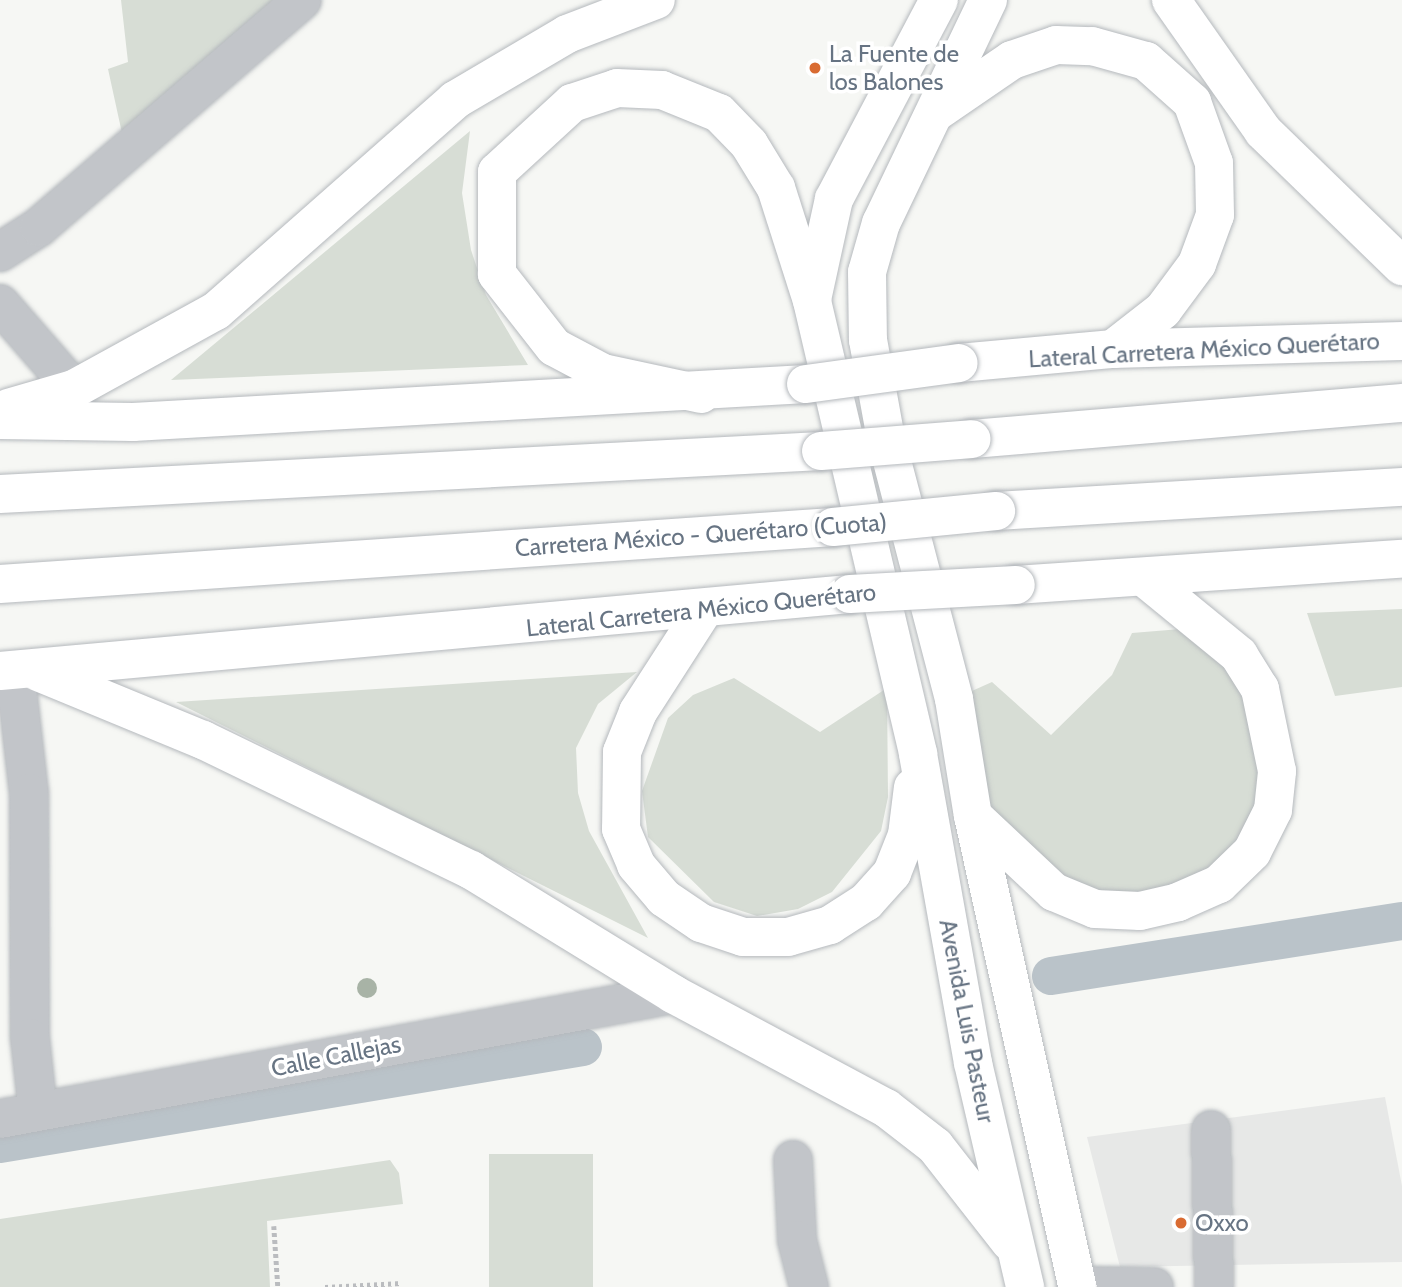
<!DOCTYPE html>
<meta charset="utf-8">
<style>
body{margin:0}
#map{position:relative;width:1402px;height:1287px;overflow:hidden;background:#f6f7f4;font-family:Cabin,sans-serif}
div>[style]{position:absolute}
.built>*{inset:0;background:#e7e8e7}
.green>*{inset:0;background:#d7ddd5}
.canal>*{height:38px;margin:-19px;padding:0 19px;transform-origin:19px;border-radius:19px;background:#bac3c9}
.path>*{height:4.5px;margin-top:-2.25px;transform-origin:0;background:repeating-linear-gradient(90deg,#babcbf 0 3.5px,transparent 0 7px)}
.roads{filter:drop-shadow(0 0 2px #b5b9bd) drop-shadow(0 0 2px #b5b9bd)}
.minor>*{height:38px;margin:-19px;padding:0 19px;transform-origin:19px;border-radius:19px;background:#c2c5c9}
.major>*{height:38px;margin:-19px;padding:0 19px;transform-origin:19px;border-radius:19px;background:#fff}
.highway>*{height:38px;margin:-19px;padding:0 19px;transform-origin:19px;border-radius:19px;background:#fff}
.bridges{filter:drop-shadow(0 0 2px #b5b9bd) drop-shadow(0 0 2px #b5b9bd)}
.major-bridge>*{height:38px;margin:-19px;padding:0 19px;transform-origin:19px;border-radius:19px;background:#fff}
.highway-bridge>*{height:38px;margin:-19px;padding:0 19px;transform-origin:19px;border-radius:19px;background:#fff}
.trees>*{width:20px;height:20px;margin:-10px;border-radius:50%;background:#a8b3a6}
.dots>*{width:19px;height:19px;translate:-50% -50%;box-sizing:border-box;border:4px solid #fff;border-radius:50%}
span{translate:-50% -50%;white-space:nowrap;text-align:center;line-height:1.15;-webkit-text-stroke:7px #fff;paint-order:stroke}
.poi-label{font-size:24px;color:#677483}
.left{translate:0 -50%;text-align:left}
.street-label{font-size:24px;color:#677483}
</style>
<div id="map">
<div class="built">
<i style="clip-path:polygon(1385px 1097px,1402px 1186px,1402px 1262px,1120px 1267px,1087px 1137px)"></i>
</div>
<div class="green">
<i style="clip-path:polygon(121px 0,289px 0,125px 147px,108px 69px,128px 62px)"></i>
<i style="clip-path:polygon(470px 131px,462px 193px,471px 250px,486px 295px,528px 365px,171px 380px)"></i>
<i style="clip-path:polygon(1402px 609px,1402px 687px,1335px 696px,1307px 613px)"></i>
<i style="clip-path:polygon(1205px 627px,1239px 655px,1277px 771px,1219px 884px,1095px 909px,973px 816px,954px 699px,992px 682px,1051px 735px,1112px 675px,1132px 633px)"></i>
<i style="clip-path:polygon(637px 672px,598px 704px,576px 748px,578px 793px,589px 831px,648px 938px,176px 702px)"></i>
<i style="clip-path:polygon(734px 678px,820px 732px,887px 688px,888px 797px,881px 831px,832px 892px,798px 909px,757px 916px,714px 902px,648px 837px,642px 791px,668px 718px,693px 695px)"></i>
<i style="clip-path:polygon(489px 1154px,593px 1154px,593px 1287px,489px 1287px)"></i>
<i style="clip-path:polygon(390px 1160px,399px 1173px,403px 1204px,267px 1221px,270px 1287px,0 1287px,0 1219px)"></i>
</div>
<div class="canal">
<i style="left:1051px;top:976px;width:355px;rotate:-8.9deg"></i>
<i style="left:0;top:1144px;width:591px;rotate:-9.45deg"></i>
</div>
<div class="path">
<i style="left:274px;top:1226px;width:61px;rotate:86.2deg"></i>
<i style="left:325px;top:1287px;width:77px;rotate:-3deg"></i>
</div>
<div class="roads">
<div class="minor">
<i style="left:0;top:252px;width:46px;rotate:-32.7deg"></i>
<i style="left:39px;top:227px;width:347px;rotate:-40.8deg"></i>
<i style="left:0;top:304px;width:113px;rotate:49deg"></i>
<i style="left:15px;top:671px;width:123px;rotate:83.5deg"></i>
<i style="left:29px;top:793px;width:245px;rotate:89.8deg"></i>
<i style="left:30px;top:1038px;width:74px;rotate:83.8deg"></i>
<i style="left:0;top:1119px;width:685px;rotate:-10.52deg"></i>
<i style="left:1211px;top:1130px;width:157px;rotate:88.9deg"></i>
<i style="left:793px;top:1160px;width:80px;rotate:87.1deg"></i>
<i style="left:797px;top:1240px;width:49px;rotate:75.7deg"></i>
<i style="left:1076px;top:1286px;width:78px;rotate:0.7deg"></i>
</div>
<div class="major">
<i style="left:988px;top:0;width:247px;rotate:115.6deg"></i>
<i style="left:881px;top:223px;width:51px;rotate:105.9deg"></i>
<i style="left:867px;top:272px;width:68px;rotate:89.2deg"></i>
<i style="left:868px;top:340px;width:96px;rotate:79.7deg"></i>
<i style="left:885px;top:434px;width:274px;rotate:75.4deg"></i>
<i style="left:954px;top:699px;width:119px;rotate:80.8deg"></i>
<i style="left:973px;top:816px;width:482px;rotate:77.5deg"></i>
<i style="left:1171px;top:0;width:160px;rotate:54.9deg"></i>
<i style="left:1263px;top:131px;width:194px;rotate:44.2deg"></i>
<i style="left:936px;top:112px;width:92px;rotate:-34.4deg"></i>
<i style="left:1012px;top:60px;width:46px;rotate:-18.8deg"></i>
<i style="left:1056px;top:45px;width:36px;rotate:2deg"></i>
<i style="left:1092px;top:46px;width:56px;rotate:15.5deg"></i>
<i style="left:1146px;top:61px;width:62px;rotate:41.7deg"></i>
<i style="left:1192px;top:102px;width:65px;rotate:70.2deg"></i>
<i style="left:1214px;top:163px;width:52px;rotate:88.9deg"></i>
<i style="left:1215px;top:215px;width:52px;rotate:110.2deg"></i>
<i style="left:1197px;top:264px;width:57px;rotate:126.5deg"></i>
<i style="left:1163px;top:310px;width:63px;rotate:142deg"></i>
<i style="left:813px;top:295px;width:98px;rotate:-77.7deg"></i>
<i style="left:834px;top:199px;width:225px;rotate:-62.2deg"></i>
<i style="left:959px;top:363px;width:155px;rotate:-5.2deg"></i>
<i style="left:1113px;top:349px;width:289px;rotate:-1.6deg"></i>
<i style="left:701px;top:394px;width:100px;rotate:-167.9deg"></i>
<i style="left:603px;top:373px;width:55px;rotate:-152deg"></i>
<i style="left:554px;top:347px;width:93px;rotate:-128deg"></i>
<i style="left:497px;top:274px;width:102px;rotate:-90deg"></i>
<i style="left:497px;top:172px;width:102px;rotate:-42.6deg"></i>
<i style="left:572px;top:103px;width:47px;rotate:-18.4deg"></i>
<i style="left:617px;top:88px;width:45px;rotate:2.5deg"></i>
<i style="left:662px;top:90px;width:61px;rotate:22deg"></i>
<i style="left:719px;top:113px;width:43px;rotate:45.9deg"></i>
<i style="left:749px;top:144px;width:52px;rotate:58.5deg"></i>
<i style="left:776px;top:188px;width:119px;rotate:72.3deg"></i>
<i style="left:812px;top:301px;width:465px;rotate:76.8deg"></i>
<i style="left:918px;top:754px;width:314px;rotate:79.9deg"></i>
<i style="left:973px;top:1063px;width:230px;rotate:76.9deg"></i>
<i style="left:8px;top:408px;width:69px;rotate:-16.1deg"></i>
<i style="left:74px;top:389px;width:162px;rotate:-28.8deg"></i>
<i style="left:216px;top:311px;width:319px;rotate:-41.4deg"></i>
<i style="left:455px;top:100px;width:130px;rotate:-30.5deg"></i>
<i style="left:567px;top:34px;width:95px;rotate:-20.9deg"></i>
<i style="left:0;top:420px;width:133px;rotate:0.9deg"></i>
<i style="left:133px;top:422px;width:674px;rotate:-3.23deg"></i>
<i style="left:1016px;top:585px;width:387px;rotate:-3.9deg"></i>
<i style="left:703px;top:611px;width:120px;rotate:122.8deg"></i>
<i style="left:638px;top:712px;width:43px;rotate:111.8deg"></i>
<i style="left:622px;top:752px;width:77px;rotate:90.7deg"></i>
<i style="left:621px;top:829px;width:39px;rotate:67deg"></i>
<i style="left:636px;top:865px;width:43px;rotate:49.7deg"></i>
<i style="left:664px;top:898px;width:45px;rotate:34deg"></i>
<i style="left:701px;top:923px;width:44px;rotate:18.4deg"></i>
<i style="left:743px;top:937px;width:45px"></i>
<i style="left:788px;top:937px;width:44px;rotate:-15.9deg"></i>
<i style="left:830px;top:925px;width:43px;rotate:-32.6deg"></i>
<i style="left:866px;top:902px;width:39px;rotate:-48deg"></i>
<i style="left:892px;top:873px;width:41px;rotate:-68.5deg"></i>
<i style="left:907px;top:835px;width:48px;rotate:-82.9deg"></i>
<i style="left:0;top:671px;width:853px;rotate:-5.18deg"></i>
<i style="left:38px;top:672px;width:178px;rotate:22.4deg"></i>
<i style="left:203px;top:740px;width:298px;rotate:25.9deg"></i>
<i style="left:471px;top:870px;width:237px;rotate:31.5deg"></i>
<i style="left:673px;top:994px;width:242px;rotate:28.2deg"></i>
<i style="left:886px;top:1108px;width:62px;rotate:37.8deg"></i>
<i style="left:935px;top:1146px;width:122px;rotate:52deg"></i>
<i style="left:973px;top:816px;width:111px;rotate:43.2deg"></i>
<i style="left:1054px;top:892px;width:44px;rotate:22.5deg"></i>
<i style="left:1095px;top:909px;width:45px;rotate:2.5deg"></i>
<i style="left:1140px;top:911px;width:39px;rotate:-13deg"></i>
<i style="left:1178px;top:902px;width:45px;rotate:-23.7deg"></i>
<i style="left:1219px;top:884px;width:46px;rotate:-44.1deg"></i>
<i style="left:1252px;top:852px;width:47px;rotate:-63.4deg"></i>
<i style="left:1273px;top:810px;width:39px;rotate:-84deg"></i>
<i style="left:1277px;top:771px;width:84px;rotate:-101.7deg"></i>
<i style="left:1260px;top:689px;width:40px;rotate:-122deg"></i>
<i style="left:1239px;top:655px;width:122px;rotate:-140.7deg"></i>
</div>
<div class="highway">
<i style="left:972px;top:439px;width:432px;rotate:-4.8deg"></i>
<i style="left:0;top:494px;width:822px;rotate:-3deg"></i>
<i style="left:996px;top:511px;width:407px;rotate:-3.4deg"></i>
<i style="left:0;top:584px;width:835px;rotate:-3.91deg"></i>
</div>
</div>
<div class="bridges">
<div class="major-bridge">
<i style="left:806px;top:384px;width:154px;rotate:-7.8deg"></i>
<i style="left:850px;top:594px;width:166px;rotate:-3.1deg"></i>
</div>
<div class="highway-bridge">
<i style="left:821px;top:451px;width:151px;rotate:-4.5deg"></i>
<i style="left:833px;top:527px;width:164px;rotate:-5.6deg"></i>
</div>
</div>
<div class="trees">
<i style="left:367px;top:988px"></i>
</div>
<div class="dots">
<i style="left:815px;top:68px;background:#d96b32"></i>
<i style="left:1181px;top:1223px;background:#d96b32"></i>
</div>
<div class="poi-label">
<span class="left" style="left:829px;top:68px">La Fuente de<br>los Balones</span>
<span class="left" style="left:1195px;top:1223px">Oxxo</span>
</div>
<div class="street-label">
<span style="left:1204px;top:350px;rotate:-3deg">Lateral Carretera México Querétaro</span>
<span style="left:701px;top:535px;rotate:-4deg">Carretera México - Querétaro (Cuota)</span>
<span style="left:701px;top:610px;rotate:-6deg">Lateral Carretera México Querétaro</span>
<span style="left:967px;top:1021px;rotate:79deg">Avenida Luis Pasteur</span>
<span style="left:336px;top:1056px;rotate:-11deg">Calle Callejas</span>
</div>
</div>
